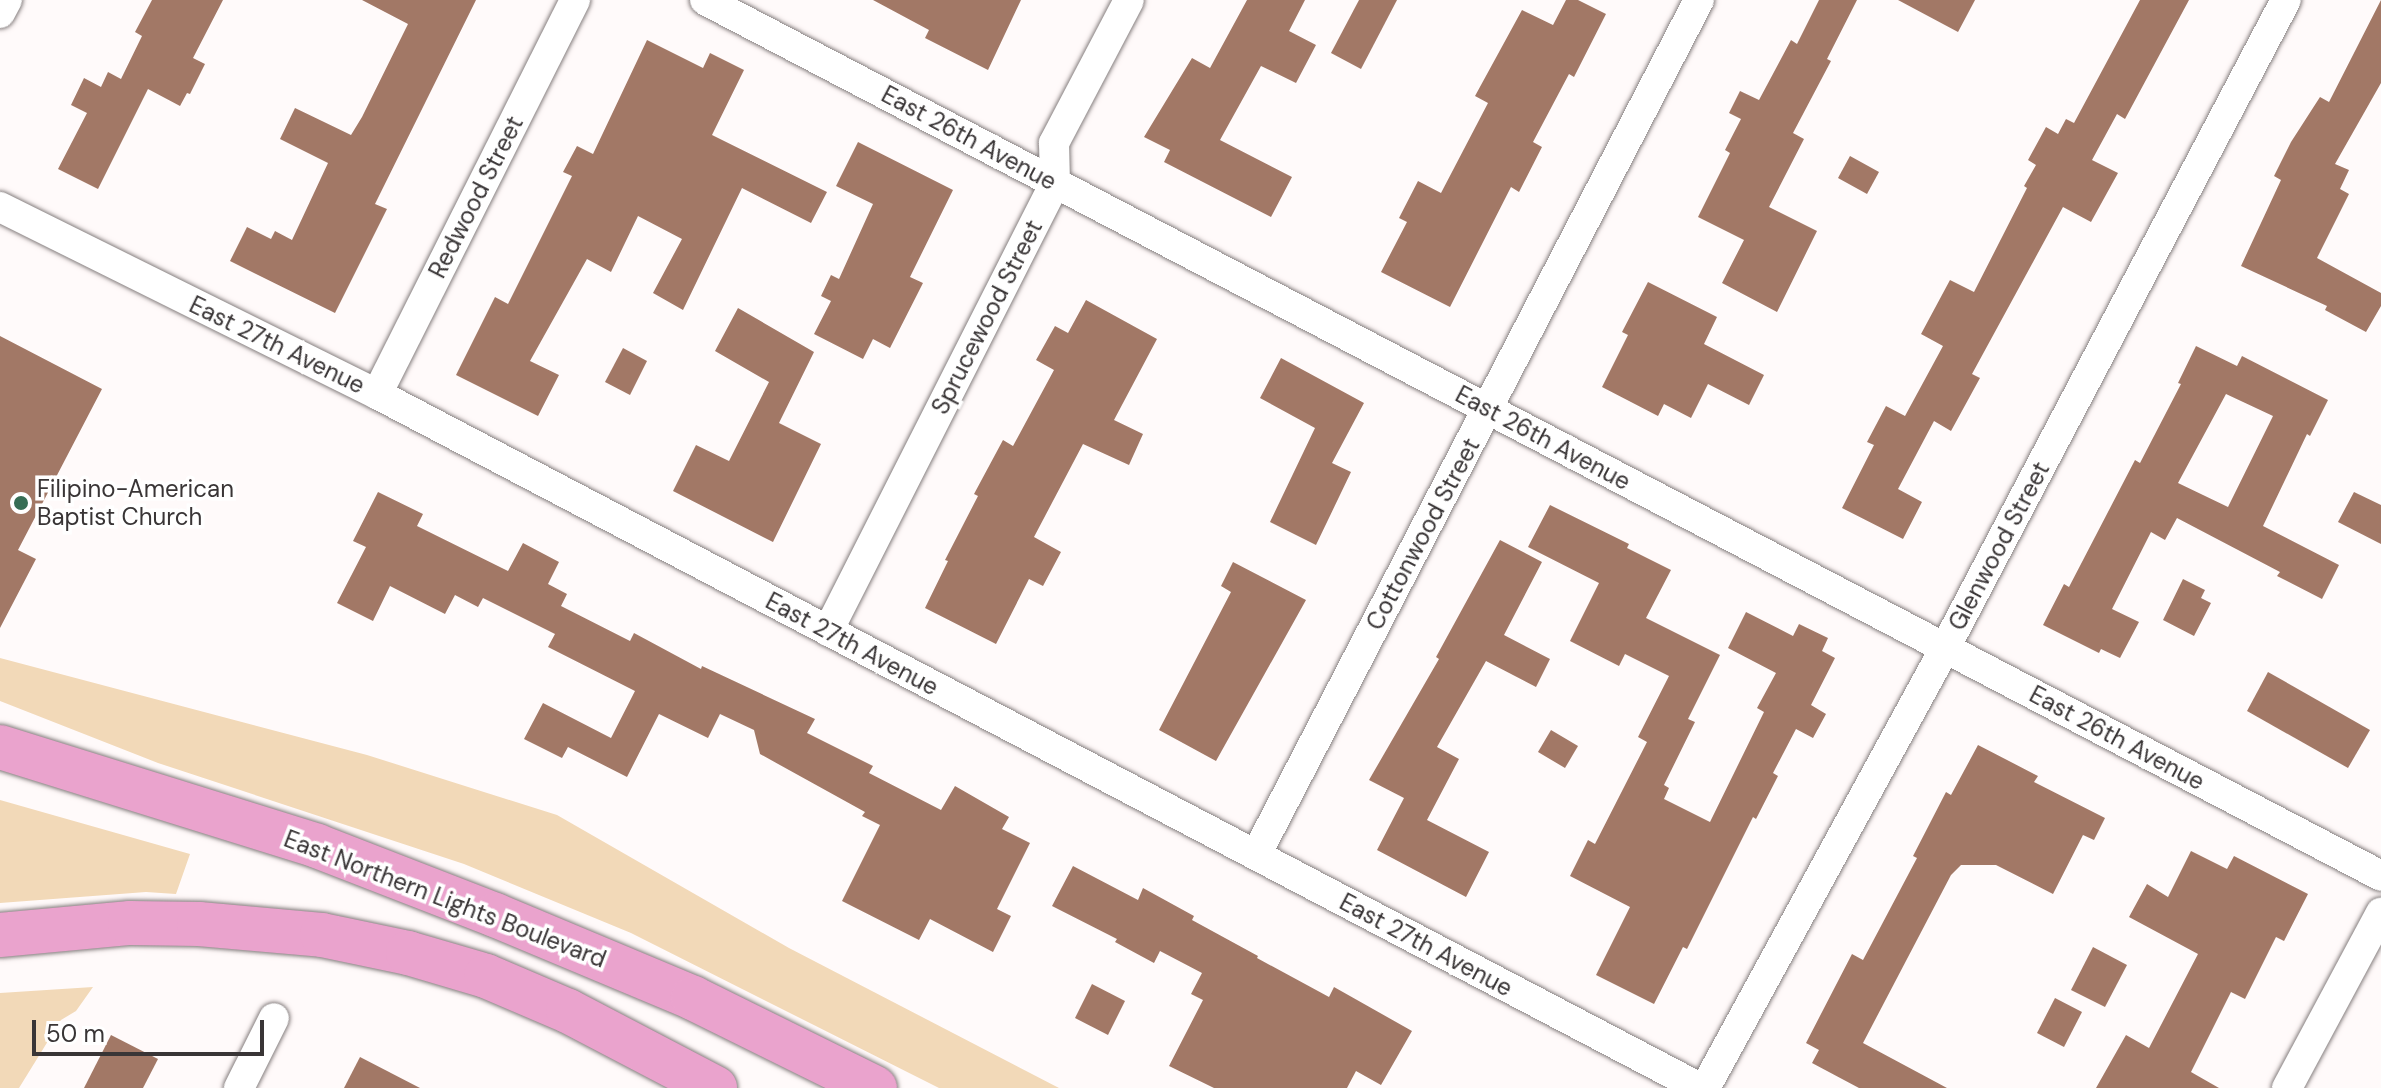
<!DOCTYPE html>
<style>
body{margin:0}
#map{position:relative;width:2381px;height:1088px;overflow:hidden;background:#fffafa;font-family:"DM Sans",sans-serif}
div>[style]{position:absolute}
.green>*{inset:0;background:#f2d9b8}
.building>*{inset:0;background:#a27866}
.roads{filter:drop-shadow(0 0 2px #867f7f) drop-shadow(0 0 2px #867f7f)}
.street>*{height:30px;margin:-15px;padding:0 15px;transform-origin:15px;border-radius:15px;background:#fff}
.primary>*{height:44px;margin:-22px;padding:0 22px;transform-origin:22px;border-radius:22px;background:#eaa3cd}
.dots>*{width:22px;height:22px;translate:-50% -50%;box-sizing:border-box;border:4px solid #fff;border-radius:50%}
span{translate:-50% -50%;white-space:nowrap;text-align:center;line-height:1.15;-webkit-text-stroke:7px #fff;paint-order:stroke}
.street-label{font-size:24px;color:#393536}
.poi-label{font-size:24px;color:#393536}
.left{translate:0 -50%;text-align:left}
.scale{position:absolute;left:32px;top:1020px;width:232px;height:36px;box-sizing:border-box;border:4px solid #393536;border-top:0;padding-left:10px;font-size:24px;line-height:28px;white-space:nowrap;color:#393536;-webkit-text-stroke:6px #fff;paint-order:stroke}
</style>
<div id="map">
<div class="green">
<i style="clip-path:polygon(0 658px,367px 755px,557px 815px,789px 948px,1059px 1088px,939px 1088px,631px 933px,464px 864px,158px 763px,0 701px)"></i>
<i style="clip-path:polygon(0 800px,190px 854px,176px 894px,146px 892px,0 903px)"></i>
<i style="clip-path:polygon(93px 987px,76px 1011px,61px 1020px,19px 1088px,0 1088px,0 993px)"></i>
</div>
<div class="building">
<i style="clip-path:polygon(152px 0,223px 0,193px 58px,205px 64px,190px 94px,187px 93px,180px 106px,148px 89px,98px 189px,58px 169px,87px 113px,71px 105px,84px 78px,101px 87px,108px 72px,121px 79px,142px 36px,135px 32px)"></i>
<i style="clip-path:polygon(362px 0,476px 0,375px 204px,387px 209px,335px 313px,230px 261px,247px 227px,271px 239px,275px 231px,292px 240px,328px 163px,280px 139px,295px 108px,351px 135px,362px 117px,408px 24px)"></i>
<i style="clip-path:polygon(873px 0,1021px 0,988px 70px,925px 38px,929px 30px)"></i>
<i style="clip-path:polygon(1247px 0,1305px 0,1289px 31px,1316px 45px,1296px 83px,1261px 66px,1220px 140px,1292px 177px,1271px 217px,1164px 162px,1170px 150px,1144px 137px,1192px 58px,1210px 68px)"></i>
<i style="clip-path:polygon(1359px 0,1397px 0,1361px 69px,1331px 53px)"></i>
<i style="clip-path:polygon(1566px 0,1578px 0,1606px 14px,1574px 77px,1569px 74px,1533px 142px,1542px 147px,1519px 192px,1511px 187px,1450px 307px,1381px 272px,1407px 222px,1399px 218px,1418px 181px,1441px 193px,1488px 103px,1475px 96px,1522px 10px,1553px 25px)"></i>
<i style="clip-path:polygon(1819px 0,1857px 0,1827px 59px,1831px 61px,1793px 133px,1804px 139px,1769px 207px,1817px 231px,1777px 312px,1722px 283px,1744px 240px,1698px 217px,1730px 153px,1725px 150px,1741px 119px,1729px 113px,1740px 91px,1759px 100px,1791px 40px,1797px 44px)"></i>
<i style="clip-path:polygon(1898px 0,1975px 0,1958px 32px)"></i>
<i style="clip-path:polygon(2140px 0,2189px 0,2125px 119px,2117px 114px,2092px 160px,2118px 173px,2091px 222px,2063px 207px,1972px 374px,1980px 378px,1951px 431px,1934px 421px,1898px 489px,1922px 502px,1903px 539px,1842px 508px,1874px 445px,1867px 442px,1886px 406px,1905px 416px,1943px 346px,1921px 334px,1950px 280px,1974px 292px,2027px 188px,2024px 186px,2036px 165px,2028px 160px,2046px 127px,2058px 134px,2066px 119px,2074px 123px)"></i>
<i style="clip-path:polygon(2381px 0,2381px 83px,2335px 164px,2349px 170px,2340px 189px,2349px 194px,2317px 258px,2381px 293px,2381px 306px,2366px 332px,2325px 310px,2327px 306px,2241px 266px,2281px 180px,2274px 176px,2291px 142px,2320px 97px,2329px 102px)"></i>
<i style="clip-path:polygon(647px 40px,703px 68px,710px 53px,744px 70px,712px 135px,827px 192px,811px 223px,742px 188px,683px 310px,653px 293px,682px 239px,638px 216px,611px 272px,587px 259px,530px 361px,559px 375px,538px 416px,456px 375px,495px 297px,508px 304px,572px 176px,563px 172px,577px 146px,593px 154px)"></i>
<i style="clip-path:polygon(858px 142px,953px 190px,910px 277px,923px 283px,890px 348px,873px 339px,863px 359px,814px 334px,831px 301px,821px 296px,831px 275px,839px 279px,873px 204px,836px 186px)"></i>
<i style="clip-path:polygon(1850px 156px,1879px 172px,1867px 194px,1838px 178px)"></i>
<i style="clip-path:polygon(1648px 282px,1717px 317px,1704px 344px,1764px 375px,1749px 405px,1708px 384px,1691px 418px,1664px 404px,1658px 416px,1602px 387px,1628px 335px,1622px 332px)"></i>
<i style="clip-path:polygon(1086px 300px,1157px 339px,1114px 420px,1143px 434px,1129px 465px,1083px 444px,1034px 537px,1061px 552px,1043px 586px,1029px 579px,996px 644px,925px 608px,948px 561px,945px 560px,978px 496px,974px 494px,1003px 440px,1013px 446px,1054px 370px,1036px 360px,1055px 326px,1068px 333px)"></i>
<i style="clip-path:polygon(738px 308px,814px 352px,779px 423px,821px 444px,773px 542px,673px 491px,696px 445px,729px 461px,769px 382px,715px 351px)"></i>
<i style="clip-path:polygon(0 336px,102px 389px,18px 550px,36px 559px,0 628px)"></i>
<i style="clip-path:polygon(evenodd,2196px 346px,2237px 366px,2242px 356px,2328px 400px,2310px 436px,2307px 434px,2263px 526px,2339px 565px,2322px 599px,2277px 576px,2280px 572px,2177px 518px,2165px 540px,2151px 532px,2112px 609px,2139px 622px,2120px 658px,2101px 649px,2099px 653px,2043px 625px,2064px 584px,2069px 587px,2135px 460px,2140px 463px,2181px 384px,2178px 383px,2196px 346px,2226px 394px,2273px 416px,2228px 507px,2178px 483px,2226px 394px)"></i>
<i style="clip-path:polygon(623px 348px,647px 361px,630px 395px,605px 382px)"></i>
<i style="clip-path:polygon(1281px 358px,1364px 403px,1332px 463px,1351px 472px,1316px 545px,1270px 522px,1315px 428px,1260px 398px)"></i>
<i style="clip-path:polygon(378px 492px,423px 514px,417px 526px,508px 571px,523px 543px,559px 562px,548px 584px,567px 594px,561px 606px,630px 641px,634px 633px,701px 669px,702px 666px,815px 719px,807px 733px,873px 766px,869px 773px,941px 810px,955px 786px,1009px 817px,1002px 829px,1030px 843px,997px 909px,1011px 916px,993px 952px,930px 919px,919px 940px,842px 901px,880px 825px,862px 816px,865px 812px,760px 754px,754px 730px,720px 714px,708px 738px,659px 714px,627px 777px,568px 747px,562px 758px,524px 739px,543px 703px,611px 738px,635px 691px,548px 647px,555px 634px,483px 598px,478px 607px,455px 595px,445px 614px,390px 586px,373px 621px,337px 603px,366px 547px,353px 541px)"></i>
<i style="clip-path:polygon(2354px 492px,2381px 505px,2381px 544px,2338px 522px)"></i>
<i style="clip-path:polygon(1550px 505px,1629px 544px,1627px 548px,1671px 570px,1646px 618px,1720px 655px,1688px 719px,1695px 722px,1664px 785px,1669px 788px,1664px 799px,1710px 822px,1764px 712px,1757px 708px,1776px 673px,1728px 648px,1746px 612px,1793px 636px,1799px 624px,1828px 638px,1822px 651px,1835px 658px,1811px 705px,1826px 714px,1813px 738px,1796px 729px,1773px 773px,1778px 776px,1756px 819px,1753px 817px,1687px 949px,1683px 947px,1654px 1004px,1596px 975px,1630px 907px,1570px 876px,1588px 840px,1595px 844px,1647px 742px,1638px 737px,1669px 676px,1625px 654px,1619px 666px,1570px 641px,1599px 583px,1528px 547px)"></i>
<i style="clip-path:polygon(1500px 540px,1542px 562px,1504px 635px,1550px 659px,1536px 687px,1486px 661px,1437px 747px,1459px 759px,1427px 820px,1489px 852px,1466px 897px,1377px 850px,1404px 798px,1369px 780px,1439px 659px,1436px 657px)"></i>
<i style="clip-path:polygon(1233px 562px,1306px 600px,1216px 761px,1159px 730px,1231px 592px,1221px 586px)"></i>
<i style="clip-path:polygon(2183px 579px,2205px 590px,2201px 598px,2211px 603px,2194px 636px,2163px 620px)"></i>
<i style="clip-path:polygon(2268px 672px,2370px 730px,2348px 768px,2247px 711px)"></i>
<i style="clip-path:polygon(1551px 730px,1578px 746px,1565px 768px,1538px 752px)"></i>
<i style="clip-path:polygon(1978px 745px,2038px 776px,2034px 782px,2105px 818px,2094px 840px,2083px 835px,2053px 894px,1996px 865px,1961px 865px,1951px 875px,1863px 1043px,1947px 1088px,1859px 1088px,1812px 1063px,1819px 1050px,1806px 1043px,1852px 954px,1863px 960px,1917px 858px,1913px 856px,1946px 792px,1951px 795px)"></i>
<i style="clip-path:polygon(2191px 851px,2227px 869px,2234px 856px,2308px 894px,2284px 941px,2276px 937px,2245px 999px,2231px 992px,2191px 1072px,2219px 1088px,2096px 1088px,2126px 1035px,2149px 1048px,2198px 954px,2129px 917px,2147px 884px,2168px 897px)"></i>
<i style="clip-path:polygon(1073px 866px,1138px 900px,1143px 888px,1194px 916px,1192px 920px,1258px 956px,1257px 958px,1329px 997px,1334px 987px,1412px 1031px,1381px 1085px,1356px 1071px,1347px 1088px,1214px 1088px,1169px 1066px,1203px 1000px,1191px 994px,1202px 973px,1160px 951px,1154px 963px,1115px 942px,1117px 939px,1052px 906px)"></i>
<i style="clip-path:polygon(2093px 947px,2127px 965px,2105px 1007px,2071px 990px)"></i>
<i style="clip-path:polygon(1092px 984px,1125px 1001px,1108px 1035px,1075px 1018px)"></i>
<i style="clip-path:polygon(2055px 998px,2082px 1012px,2064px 1047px,2037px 1033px)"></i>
<i style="clip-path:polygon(111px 1035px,158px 1059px,143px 1088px,84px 1088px)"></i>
<i style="clip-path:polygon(360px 1057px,420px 1088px,344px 1088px)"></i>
</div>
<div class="roads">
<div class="street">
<i style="left:705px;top:0;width:1891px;rotate:27.59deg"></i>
<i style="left:0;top:13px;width:15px;rotate:-62deg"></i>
<i style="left:0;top:207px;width:421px;rotate:26.4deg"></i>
<i style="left:377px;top:394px;width:1494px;rotate:27.68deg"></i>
<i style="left:377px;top:394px;width:441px;rotate:-63.3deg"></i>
<i style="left:828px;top:631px;width:502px;rotate:-63.13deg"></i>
<i style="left:1055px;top:183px;width:40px;rotate:-91.4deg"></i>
<i style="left:1054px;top:143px;width:161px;rotate:-62.3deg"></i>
<i style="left:1256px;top:855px;width:963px;rotate:-62.61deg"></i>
<i style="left:239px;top:1088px;width:78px;rotate:-63.4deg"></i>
<i style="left:1705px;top:1088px;width:501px;rotate:-61.39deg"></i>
<i style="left:1945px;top:648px;width:732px;rotate:-62.25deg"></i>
<i style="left:2287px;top:1088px;width:199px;rotate:-61.8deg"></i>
</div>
<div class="primary">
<i style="left:0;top:747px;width:332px;rotate:17.3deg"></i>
<i style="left:317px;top:846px;width:191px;rotate:21.2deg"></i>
<i style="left:495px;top:915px;width:215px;rotate:22.7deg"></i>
<i style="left:693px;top:998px;width:203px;rotate:26.3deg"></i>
<i style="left:0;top:935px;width:131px;rotate:-5.3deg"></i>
<i style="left:130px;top:923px;width:69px;rotate:0.8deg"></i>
<i style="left:199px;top:924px;width:123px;rotate:5.1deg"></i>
<i style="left:322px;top:935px;width:88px;rotate:11.8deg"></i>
<i style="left:408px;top:953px;width:81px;rotate:16.4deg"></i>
<i style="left:486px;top:976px;width:89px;rotate:23.1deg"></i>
<i style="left:568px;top:1011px;width:166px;rotate:27.6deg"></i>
</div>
</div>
<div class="dots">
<i style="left:21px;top:503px;background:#366d54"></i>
</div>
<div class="street-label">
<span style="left:969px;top:138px;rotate:28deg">East 26th Avenue</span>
<span style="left:476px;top:197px;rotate:-63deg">Redwood Street</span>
<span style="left:987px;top:317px;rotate:-63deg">Sprucewood Street</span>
<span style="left:277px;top:345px;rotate:26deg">East 27th Avenue</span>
<span style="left:1543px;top:438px;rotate:28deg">East 26th Avenue</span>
<span style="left:1423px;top:534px;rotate:-62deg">Cottonwood Street</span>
<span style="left:1999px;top:546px;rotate:-62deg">Glenwood Street</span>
<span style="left:852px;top:644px;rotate:28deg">East 27th Avenue</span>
<span style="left:2117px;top:738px;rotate:28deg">East 26th Avenue</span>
<span style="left:445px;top:899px;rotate:21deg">East Northern Lights Boulevard</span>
<span style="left:1426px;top:945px;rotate:28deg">East 27th Avenue</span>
</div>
<div class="poi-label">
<span class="left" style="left:37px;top:503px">Filipino-American<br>Baptist Church</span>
</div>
<div class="scale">50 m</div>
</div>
